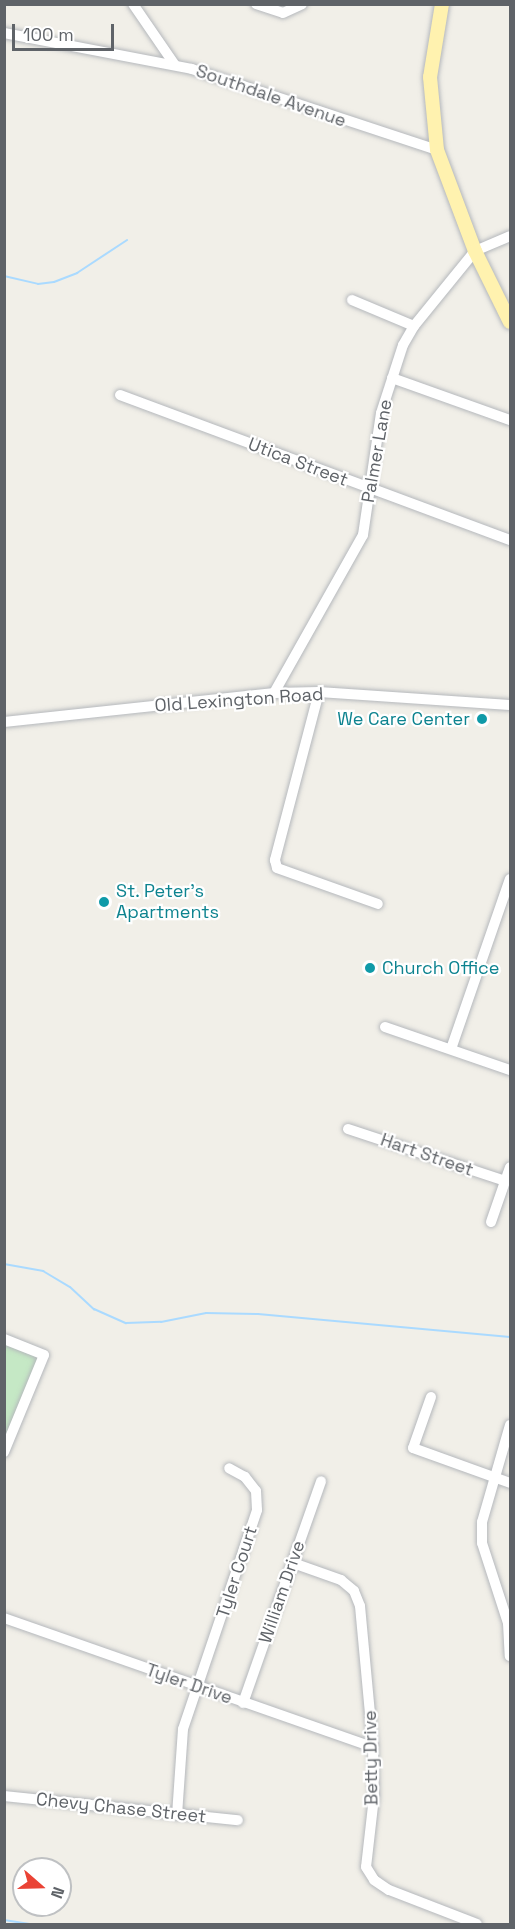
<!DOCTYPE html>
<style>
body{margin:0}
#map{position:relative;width:515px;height:1929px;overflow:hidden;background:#f1efe8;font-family:"Space Grotesk",sans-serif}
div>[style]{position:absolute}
.green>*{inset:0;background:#c5e8c5}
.stream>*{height:2px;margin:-1px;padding:0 1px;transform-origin:1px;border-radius:1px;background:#aadaff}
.roads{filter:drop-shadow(0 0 2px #b5b8bc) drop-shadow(0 0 2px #b5b8bc)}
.minor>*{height:10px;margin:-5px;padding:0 5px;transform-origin:5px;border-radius:5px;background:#fff}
.major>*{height:14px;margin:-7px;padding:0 7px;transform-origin:7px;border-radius:7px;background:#fff2af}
.dots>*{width:16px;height:16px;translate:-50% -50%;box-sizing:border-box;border:3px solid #fff;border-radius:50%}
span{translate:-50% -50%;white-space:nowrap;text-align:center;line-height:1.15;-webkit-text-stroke:4.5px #fff;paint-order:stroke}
.street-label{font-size:18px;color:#5f6368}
.culture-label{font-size:18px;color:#0d838f}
.right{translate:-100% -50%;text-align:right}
.left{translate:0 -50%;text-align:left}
.frame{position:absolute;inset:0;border:6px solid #5f6368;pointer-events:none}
.north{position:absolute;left:12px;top:1857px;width:60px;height:60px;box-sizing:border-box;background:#fff;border:2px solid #bfc1c3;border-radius:50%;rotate:110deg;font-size:16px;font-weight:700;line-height:24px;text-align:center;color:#5f6368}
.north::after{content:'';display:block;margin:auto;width:21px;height:27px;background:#ea4335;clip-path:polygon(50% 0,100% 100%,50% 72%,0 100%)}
.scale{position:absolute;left:12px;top:24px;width:102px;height:27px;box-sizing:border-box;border:3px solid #5f6368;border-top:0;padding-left:8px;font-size:18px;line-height:21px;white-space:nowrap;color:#5f6368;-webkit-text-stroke:4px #fff;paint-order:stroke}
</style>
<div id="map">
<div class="green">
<i style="clip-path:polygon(5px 1339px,44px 1355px,5px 1452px)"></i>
</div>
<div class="stream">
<i style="left:4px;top:276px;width:35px;rotate:13deg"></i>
<i style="left:38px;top:284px;width:16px;rotate:-7deg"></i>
<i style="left:54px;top:282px;width:25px;rotate:-21deg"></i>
<i style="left:77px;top:273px;width:60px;rotate:-33.4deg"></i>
<i style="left:4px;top:1264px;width:40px;rotate:10deg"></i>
<i style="left:43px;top:1271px;width:31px;rotate:31deg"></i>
<i style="left:70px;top:1287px;width:33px;rotate:43deg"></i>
<i style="left:94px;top:1309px;width:35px;rotate:24deg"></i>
<i style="left:126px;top:1323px;width:35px;rotate:-2deg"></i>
<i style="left:161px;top:1322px;width:46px;rotate:-11.3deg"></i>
<i style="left:206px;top:1313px;width:52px;rotate:1.1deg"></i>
<i style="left:258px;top:1314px;width:253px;rotate:5.2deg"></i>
<i style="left:4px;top:1920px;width:26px;rotate:9deg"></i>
</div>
<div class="roads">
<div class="minor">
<i style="left:133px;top:4px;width:74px;rotate:55.5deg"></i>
<i style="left:256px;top:4px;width:28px;rotate:18deg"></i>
<i style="left:283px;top:13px;width:21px;rotate:-25deg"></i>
<i style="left:4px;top:33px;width:191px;rotate:10.8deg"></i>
<i style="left:192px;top:69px;width:258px;rotate:18.3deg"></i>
<i style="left:352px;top:300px;width:67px;rotate:22.8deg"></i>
<i style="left:392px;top:378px;width:125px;rotate:19.6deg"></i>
<i style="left:120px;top:395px;width:416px;rotate:20.4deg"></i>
<i style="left:319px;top:692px;width:174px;rotate:104.7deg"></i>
<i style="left:275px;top:860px;width:8px;rotate:76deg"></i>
<i style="left:277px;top:868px;width:107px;rotate:19.6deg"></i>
<i style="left:274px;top:693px;width:181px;rotate:-60.6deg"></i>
<i style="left:363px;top:535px;width:123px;rotate:-81.6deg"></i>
<i style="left:381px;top:413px;width:71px;rotate:-72.1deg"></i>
<i style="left:403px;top:345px;width:22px;rotate:-60deg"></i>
<i style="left:414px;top:326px;width:97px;rotate:-50.9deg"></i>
<i style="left:475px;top:251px;width:38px;rotate:-23deg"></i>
<i style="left:4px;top:722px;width:272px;rotate:-6.1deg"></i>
<i style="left:274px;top:693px;width:45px;rotate:-1.3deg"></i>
<i style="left:319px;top:692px;width:191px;rotate:3.9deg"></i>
<i style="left:385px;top:1027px;width:132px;rotate:19deg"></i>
<i style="left:451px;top:1049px;width:180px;rotate:-70.9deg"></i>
<i style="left:348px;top:1129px;width:165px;rotate:18.3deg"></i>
<i style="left:491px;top:1222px;width:58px;rotate:-70.9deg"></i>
<i style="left:4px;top:1339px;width:43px;rotate:21.8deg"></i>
<i style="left:44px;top:1355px;width:105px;rotate:112.4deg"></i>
<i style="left:431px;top:1397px;width:54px;rotate:109.4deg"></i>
<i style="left:413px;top:1448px;width:103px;rotate:19.8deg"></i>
<i style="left:510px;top:1425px;width:101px;rotate:106.1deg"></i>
<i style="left:482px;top:1522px;width:21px;rotate:90deg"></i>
<i style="left:482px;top:1543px;width:84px;rotate:72deg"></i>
<i style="left:508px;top:1623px;width:33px;rotate:87deg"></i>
<i style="left:293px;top:1563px;width:51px;rotate:19.5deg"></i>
<i style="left:341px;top:1580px;width:17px;rotate:40deg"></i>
<i style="left:354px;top:1591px;width:16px;rotate:68deg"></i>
<i style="left:360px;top:1606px;width:142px;rotate:84.7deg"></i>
<i style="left:373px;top:1747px;width:50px;rotate:88.9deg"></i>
<i style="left:374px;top:1797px;width:70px;rotate:96.5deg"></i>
<i style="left:366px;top:1867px;width:15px;rotate:58deg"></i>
<i style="left:374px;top:1880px;width:18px;rotate:34deg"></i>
<i style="left:389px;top:1890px;width:94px;rotate:21.1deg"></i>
<i style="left:4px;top:1618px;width:391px;rotate:19.3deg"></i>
<i style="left:243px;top:1703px;width:235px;rotate:-70.6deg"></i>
<i style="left:4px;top:1796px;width:235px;rotate:5.9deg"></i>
<i style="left:177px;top:1815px;width:86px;rotate:-86deg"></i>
<i style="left:183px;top:1729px;width:231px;rotate:-71.3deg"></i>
<i style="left:257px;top:1510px;width:19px;rotate:-93deg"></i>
<i style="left:256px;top:1491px;width:18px;rotate:-128deg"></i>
<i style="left:245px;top:1477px;width:18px;rotate:-151deg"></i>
</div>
<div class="major">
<i style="left:442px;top:4px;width:74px;rotate:99.3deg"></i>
<i style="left:430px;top:77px;width:73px;rotate:84.5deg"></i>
<i style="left:437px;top:150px;width:108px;rotate:69.4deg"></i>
<i style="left:475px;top:251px;width:79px;rotate:63.8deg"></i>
</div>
</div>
<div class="dots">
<i style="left:482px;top:719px;background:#0f9aa8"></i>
<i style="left:104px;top:902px;background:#0f9aa8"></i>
<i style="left:370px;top:968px;background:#0f9aa8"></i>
</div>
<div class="street-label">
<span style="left:271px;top:96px;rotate:19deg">Southdale Avenue</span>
<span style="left:377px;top:451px;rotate:-80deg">Palmer Lane</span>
<span style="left:298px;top:462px;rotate:21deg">Utica Street</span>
<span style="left:239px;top:700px;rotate:-4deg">Old Lexington Road</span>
<span style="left:427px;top:1155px;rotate:19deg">Hart Street</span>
<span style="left:237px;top:1572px;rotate:-72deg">Tyler Court</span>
<span style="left:282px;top:1592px;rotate:-71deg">William Drive</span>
<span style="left:189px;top:1684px;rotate:19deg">Tyler Drive</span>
<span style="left:371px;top:1758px;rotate:-91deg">Betty Drive</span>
<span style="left:121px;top:1808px;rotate:6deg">Chevy Chase Street</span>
</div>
<div class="culture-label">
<span class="right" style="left:470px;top:719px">We Care Center</span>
<span class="left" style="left:116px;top:902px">St. Peter's<br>Apartments</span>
<span class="left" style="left:382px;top:968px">Church Office</span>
</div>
<div class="frame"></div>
<div class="north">N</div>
<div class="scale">100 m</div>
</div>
